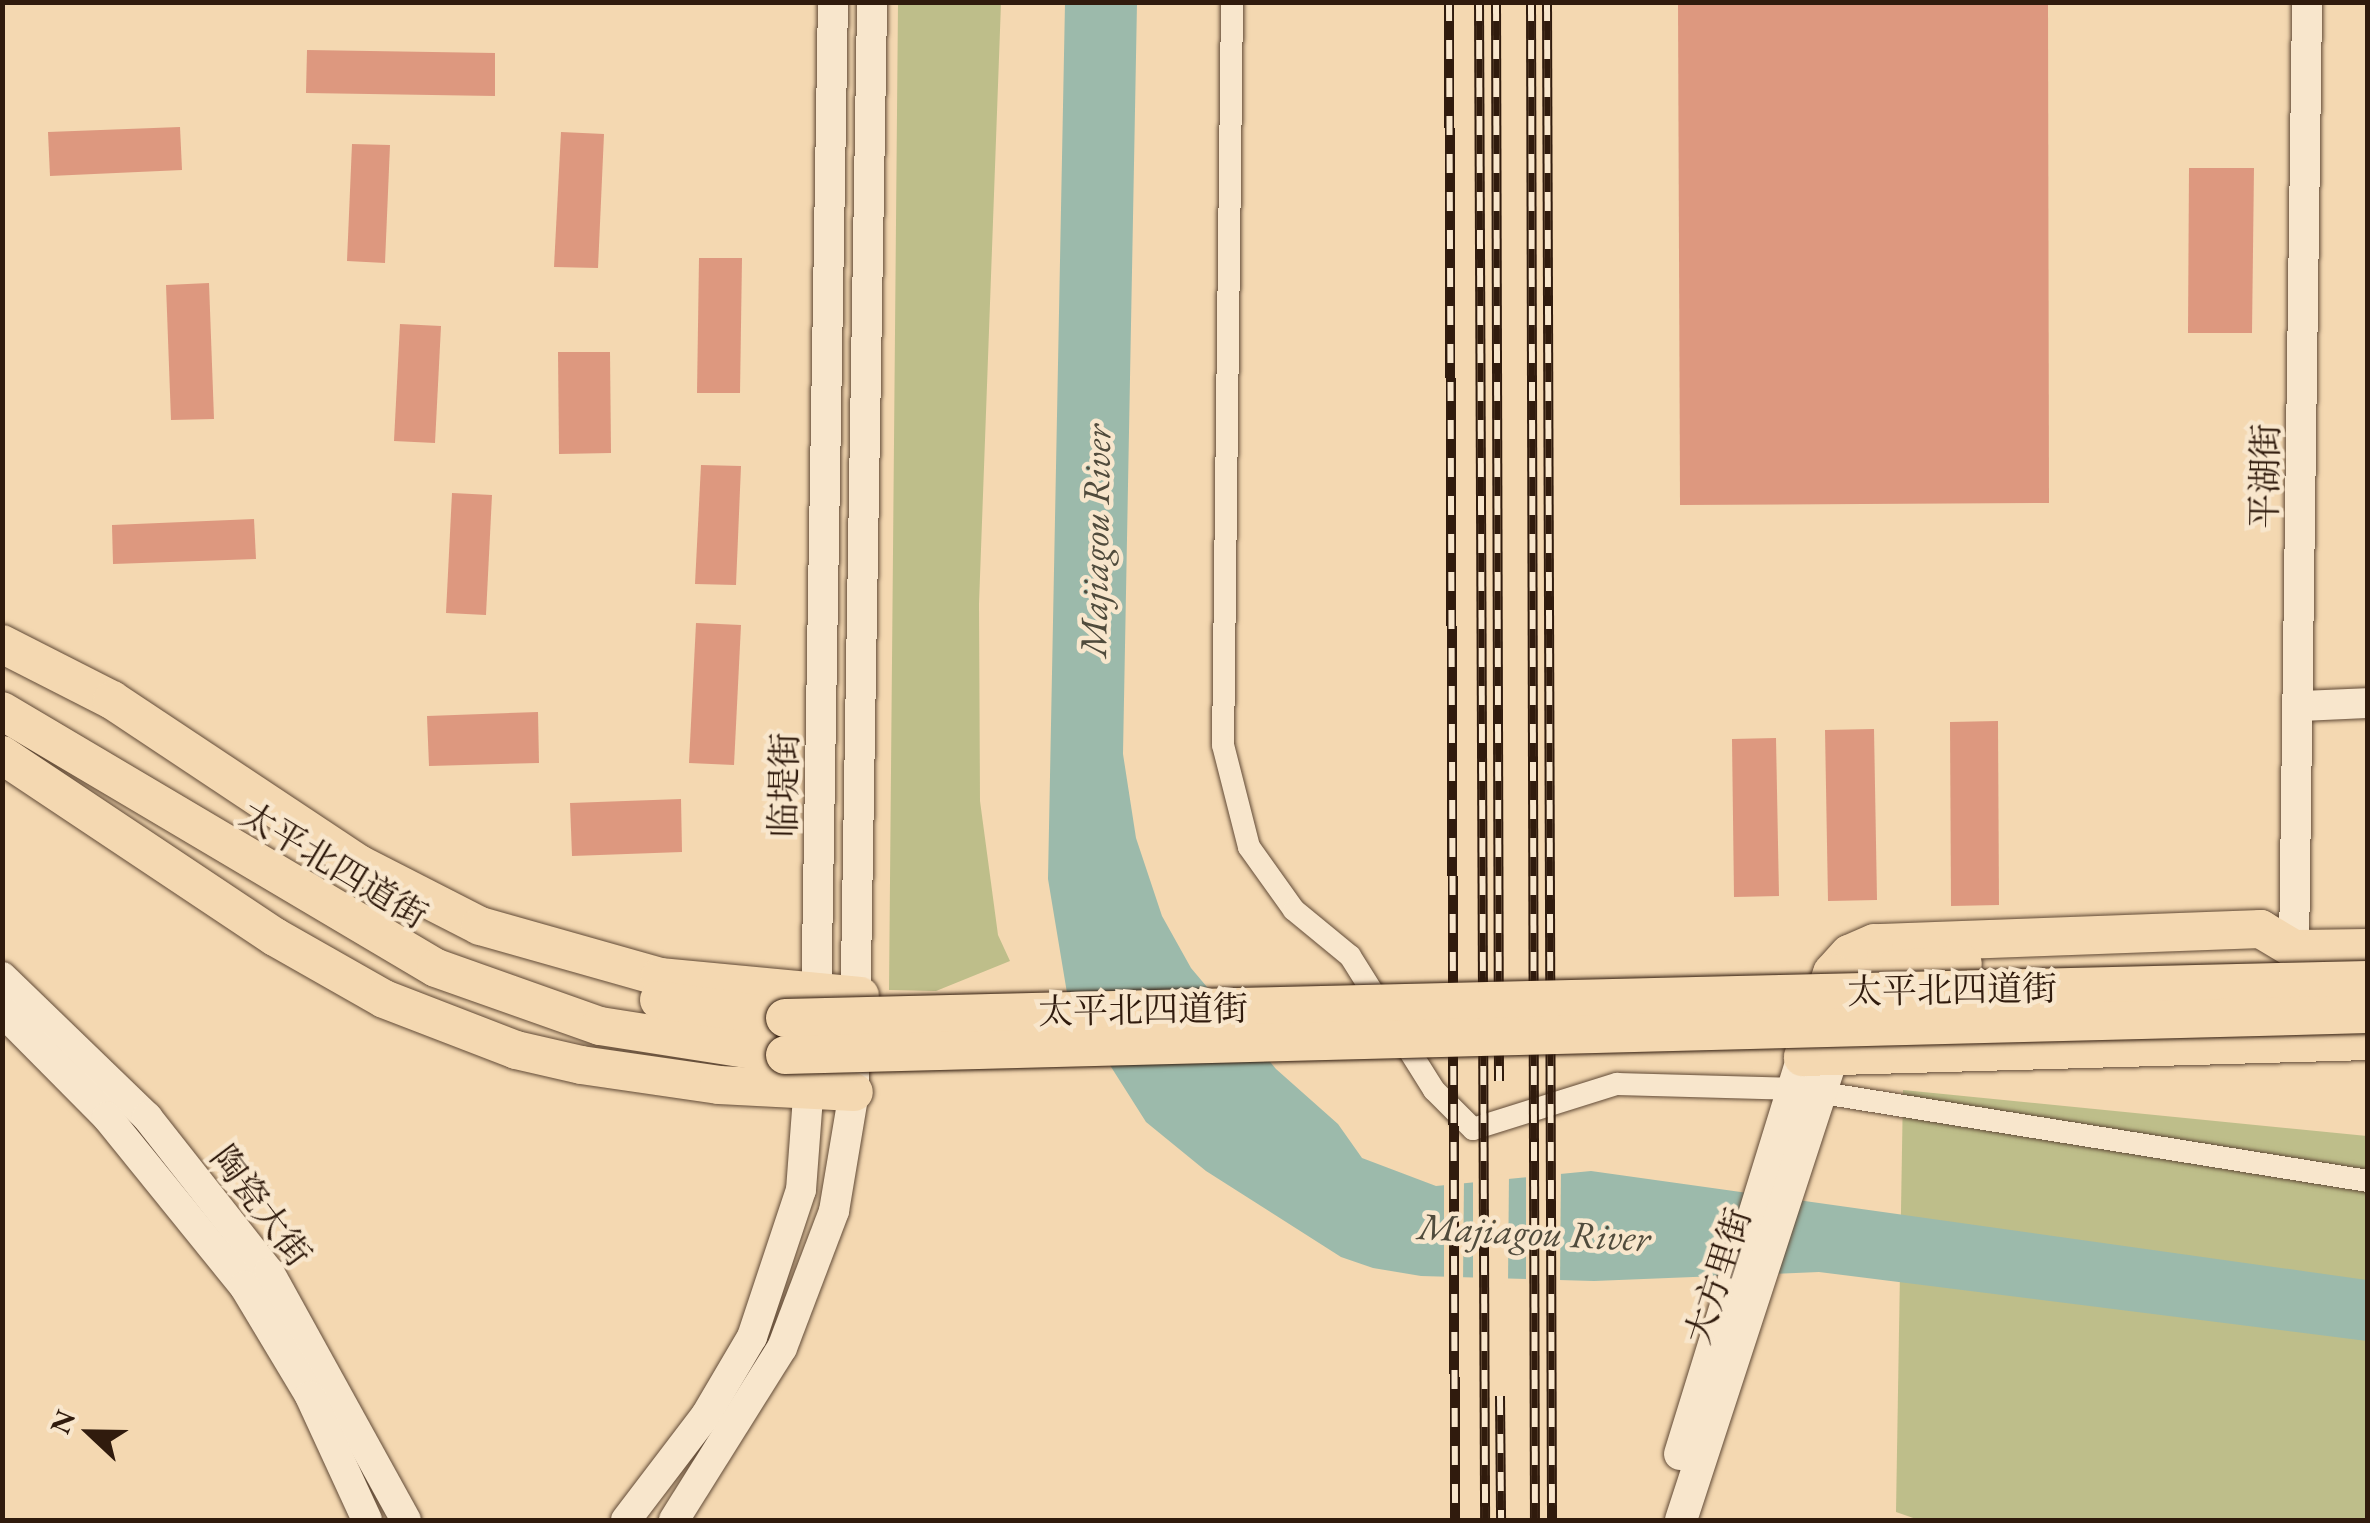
<!DOCTYPE html>
<meta charset="utf-8">
<style>
body{margin:0}
#map{position:relative;width:2370px;height:1523px;overflow:hidden;background:#f4d8b1;font-family:"EB Garamond","Noto Serif SC",serif}
div>[style]{position:absolute}
.green>*{inset:0;background:#bebe8a}
.water>*{inset:0;background:#9cbaab}
.pier>*{inset:0;background:#f4d8b1}
.building>*{inset:0;background:#dd987f}
.roads{filter:drop-shadow(0 0 2px #614a36) drop-shadow(0 0 2px #614a36)}
.minor>*{height:22px;margin:-11px;padding:0 11px;transform-origin:11px;border-radius:11px;background:#f8e6cc}
.tertiary>*{height:30px;margin:-15px;padding:0 15px;transform-origin:15px;border-radius:15px;background:#f8e6cc}
.secondary>*{height:32px;margin:-16px;padding:0 16px;transform-origin:16px;border-radius:16px;background:#f8e6cc}
.primary>*{height:38px;margin:-19px;padding:0 19px;transform-origin:19px;border-radius:19px;background:#f4d8b1}
.rail>*{height:10px;margin-top:-5px;transform-origin:0;background:repeating-linear-gradient(90deg,#f8e6cc 0 19px,#301b0d 0 38px);box-sizing:border-box;border-block:2px solid #301b0d}
.bridges{filter:drop-shadow(0 0 2px #301b0d) drop-shadow(0 0 2px #301b0d)}
.primary-bridge>*{height:38px;margin:-19px;padding:0 19px;transform-origin:19px;border-radius:19px;background:#f4d8b1}
span{translate:-50% -50%;white-space:nowrap;text-align:center;line-height:1.15;-webkit-text-stroke:9px #f8e6cc;paint-order:stroke}
.street-label{font-size:35px;color:#301b0d}
.water-label{font-size:38px;color:#504b3c;font-style:italic}
.frame{position:absolute;inset:0;border:5px solid #301b0d;pointer-events:none}
.north{position:absolute;left:40px;top:1383px;width:100px;height:100px;-webkit-text-stroke:8px #f8e6cc;paint-order:stroke;rotate:292deg;font-size:28px;font-weight:700;line-height:40px;text-align:center;color:#301b0d}
.north::after{content:'';display:block;margin:auto;width:35px;height:45px;background:#301b0d;clip-path:polygon(50% 0,100% 100%,50% 72%,0 100%)}
</style>
<div id="map">
<div class="green">
<i style="clip-path:polygon(898px 3px,1001px 3px,979px 604px,980px 801px,998px 935px,1010px 961px,936px 991px,889px 990px)"></i>
<i style="clip-path:polygon(1903px 1090px,2367px 1136px,2367px 1520px,1919px 1520px,1896px 1512px)"></i>
</div>
<div class="water">
<i style="clip-path:polygon(1065px 3px,1137px 3px,1123px 754px,1136px 838px,1162px 916px,1191px 968px,1276px 1069px,1338px 1124px,1362px 1158px,1436px 1186px,1591px 1171px,2367px 1280px,2367px 1341px,1819px 1272px,1594px 1281px,1421px 1276px,1373px 1268px,1341px 1257px,1206px 1171px,1146px 1122px,1068px 999px,1048px 879px)"></i>
</div>
<div class="pier">
<i style="clip-path:polygon(1561px 1169px,1560px 1285px,1526px 1284px,1526px 1172px)"></i>
<i style="clip-path:polygon(1509px 1174px,1508px 1284px,1473px 1283px,1473px 1178px)"></i>
<i style="clip-path:polygon(1464px 1179px,1463px 1283px,1444px 1282px,1444px 1181px)"></i>
</div>
<div class="building">
<i style="clip-path:polygon(1678px 2px,2048px 2px,2049px 503px,1680px 505px)"></i>
<i style="clip-path:polygon(307px 50px,495px 53px,495px 96px,306px 93px)"></i>
<i style="clip-path:polygon(180px 127px,182px 170px,50px 176px,48px 132px)"></i>
<i style="clip-path:polygon(561px 132px,604px 134px,598px 268px,554px 267px)"></i>
<i style="clip-path:polygon(352px 144px,390px 145px,385px 263px,347px 261px)"></i>
<i style="clip-path:polygon(2189px 168px,2254px 168px,2252px 333px,2188px 333px)"></i>
<i style="clip-path:polygon(699px 258px,742px 258px,740px 393px,697px 393px)"></i>
<i style="clip-path:polygon(209px 283px,214px 419px,171px 420px,166px 285px)"></i>
<i style="clip-path:polygon(400px 324px,441px 326px,435px 443px,394px 441px)"></i>
<i style="clip-path:polygon(558px 352px,610px 352px,611px 453px,559px 454px)"></i>
<i style="clip-path:polygon(701px 465px,741px 466px,736px 585px,695px 584px)"></i>
<i style="clip-path:polygon(452px 493px,492px 495px,486px 615px,446px 613px)"></i>
<i style="clip-path:polygon(254px 519px,256px 559px,113px 564px,112px 525px)"></i>
<i style="clip-path:polygon(696px 623px,741px 625px,734px 765px,689px 763px)"></i>
<i style="clip-path:polygon(538px 712px,539px 763px,429px 766px,427px 716px)"></i>
<i style="clip-path:polygon(1998px 721px,1999px 905px,1951px 906px,1950px 722px)"></i>
<i style="clip-path:polygon(1874px 729px,1877px 900px,1828px 901px,1825px 730px)"></i>
<i style="clip-path:polygon(1776px 738px,1779px 896px,1734px 897px,1732px 739px)"></i>
<i style="clip-path:polygon(681px 799px,682px 852px,572px 856px,570px 803px)"></i>
</div>
<div class="roads">
<div class="minor">
<i style="left:1232px;top:2px;width:743px;rotate:90.69deg"></i>
<i style="left:1223px;top:745px;width:105px;rotate:75.7deg"></i>
<i style="left:1249px;top:847px;width:77px;rotate:54.5deg"></i>
<i style="left:1294px;top:910px;width:72px;rotate:39.4deg"></i>
<i style="left:1350px;top:956px;width:158px;rotate:57.9deg"></i>
<i style="left:1434px;top:1090px;width:55px;rotate:45deg"></i>
<i style="left:1473px;top:1129px;width:151px;rotate:-17.4deg"></i>
<i style="left:1617px;top:1084px;width:181px;rotate:1.6deg"></i>
<i style="left:1798px;top:1089px;width:577px;rotate:9.17deg"></i>
</div>
<div class="tertiary">
<i style="left:2300px;top:706px;width:68px;rotate:-2.5deg"></i>
<i style="left:2294px;top:949px;width:947px;rotate:-89.21deg"></i>
<i style="left:2px;top:977px;width:202px;rotate:44deg"></i>
<i style="left:147px;top:1117px;width:197px;rotate:51.8deg"></i>
<i style="left:269px;top:1272px;width:283px;rotate:61.1deg"></i>
<i style="left:2px;top:1011px;width:149px;rotate:45.3deg"></i>
<i style="left:107px;top:1117px;width:218px;rotate:51deg"></i>
<i style="left:244px;top:1286px;width:128px;rotate:59deg"></i>
<i style="left:310px;top:1396px;width:136px;rotate:65.3deg"></i>
<i style="left:816px;top:1014px;width:1012px;rotate:-89.04deg"></i>
<i style="left:626px;top:1520px;width:132px;rotate:-52.7deg"></i>
<i style="left:706px;top:1415px;width:91px;rotate:-59.5deg"></i>
<i style="left:752px;top:1337px;width:155px;rotate:-71.6deg"></i>
<i style="left:801px;top:1190px;width:120px;rotate:-85.7deg"></i>
<i style="left:674px;top:1520px;width:203px;rotate:-57.9deg"></i>
<i style="left:782px;top:1348px;width:147px;rotate:-69.2deg"></i>
<i style="left:834px;top:1211px;width:121px;rotate:-80.5deg"></i>
<i style="left:854px;top:1092px;width:1090px;rotate:-89.05deg"></i>
</div>
<div class="secondary">
<i style="left:1680px;top:1454px;width:416px;rotate:-72.8deg"></i>
<i style="left:1681px;top:1520px;width:487px;rotate:-71.9deg"></i>
</div>
<div class="primary">
<i style="left:2px;top:644px;width:123px;rotate:27deg"></i>
<i style="left:112px;top:700px;width:296px;rotate:33.6deg"></i>
<i style="left:359px;top:864px;width:136px;rotate:27.1deg"></i>
<i style="left:480px;top:926px;width:187px;rotate:15.8deg"></i>
<i style="left:660px;top:977px;width:201px;rotate:5.4deg"></i>
<i style="left:2px;top:711px;width:504px;rotate:30.63deg"></i>
<i style="left:436px;top:968px;width:174px;rotate:19.5deg"></i>
<i style="left:600px;top:1026px;width:187px;rotate:8.9deg"></i>
<i style="left:2px;top:755px;width:328px;rotate:33.7deg"></i>
<i style="left:275px;top:937px;width:125px;rotate:29.6deg"></i>
<i style="left:384px;top:999px;width:142px;rotate:21.1deg"></i>
<i style="left:516px;top:1050px;width:67px;rotate:13deg"></i>
<i style="left:581px;top:1065px;width:139px;rotate:8.2deg"></i>
<i style="left:719px;top:1085px;width:135px;rotate:3deg"></i>
<i style="left:2368px;top:948px;width:74px;rotate:179.2deg"></i>
<i style="left:2294px;top:949px;width:39px;rotate:-149deg"></i>
<i style="left:2261px;top:929px;width:387px;rotate:177.9deg"></i>
<i style="left:1874px;top:943px;width:27px;rotate:156deg"></i>
<i style="left:1849px;top:954px;width:25px;rotate:132deg"></i>
<i style="left:1832px;top:973px;width:89px;rotate:109deg"></i>
<i style="left:1803px;top:1057px;width:565px;rotate:-1.62deg"></i>
<i style="left:659px;top:1000px;width:127px;rotate:8.1deg"></i>
<i style="left:1849px;top:1008px;width:39px;rotate:-50deg"></i>
<i style="left:1874px;top:978px;width:19px;rotate:-25deg"></i>
<i style="left:1891px;top:970px;width:72px;rotate:-4.8deg"></i>
</div>
</div>
<div class="rail">
<i style="left:1449px;top:2px;width:1518px;rotate:89.77deg"></i>
<i style="left:1479px;top:2px;width:1518px;rotate:89.77deg"></i>
<i style="left:1496px;top:2px;width:1079px;rotate:89.84deg"></i>
<i style="left:1531px;top:2px;width:1518px;rotate:89.85deg"></i>
<i style="left:1547px;top:2px;width:1518px;rotate:89.81deg"></i>
<i style="left:1500px;top:1396px;width:124px;rotate:89.5deg"></i>
</div>
<div class="bridges">
<div class="primary-bridge">
<i style="left:785px;top:1018px;width:1583px;rotate:-1.38deg"></i>
<i style="left:785px;top:1055px;width:1584px;rotate:-1.48deg"></i>
</div>
</div>
<div class="street-label">
<span style="left:2265px;top:476px;rotate:-89deg">平湖街</span>
<span style="left:784px;top:785px;rotate:-89deg">临堤街</span>
<span style="left:334px;top:865px;rotate:31deg">太平北四道街</span>
<span style="left:1952px;top:990px;rotate:-1deg">太平北四道街</span>
<span style="left:1143px;top:1010px;rotate:-1deg">太平北四道街</span>
<span style="left:261px;top:1206px;rotate:53deg">陶瓷大街</span>
<span style="left:1718px;top:1276px;rotate:-72deg">大方里街</span>
</div>
<div class="water-label">
<span style="left:1095px;top:541px;rotate:-89deg">Majiagou River</span>
<span style="left:1534px;top:1232px;rotate:3deg">Majiagou River</span>
</div>
<div class="frame"></div>
<div class="north">N</div>
</div>
